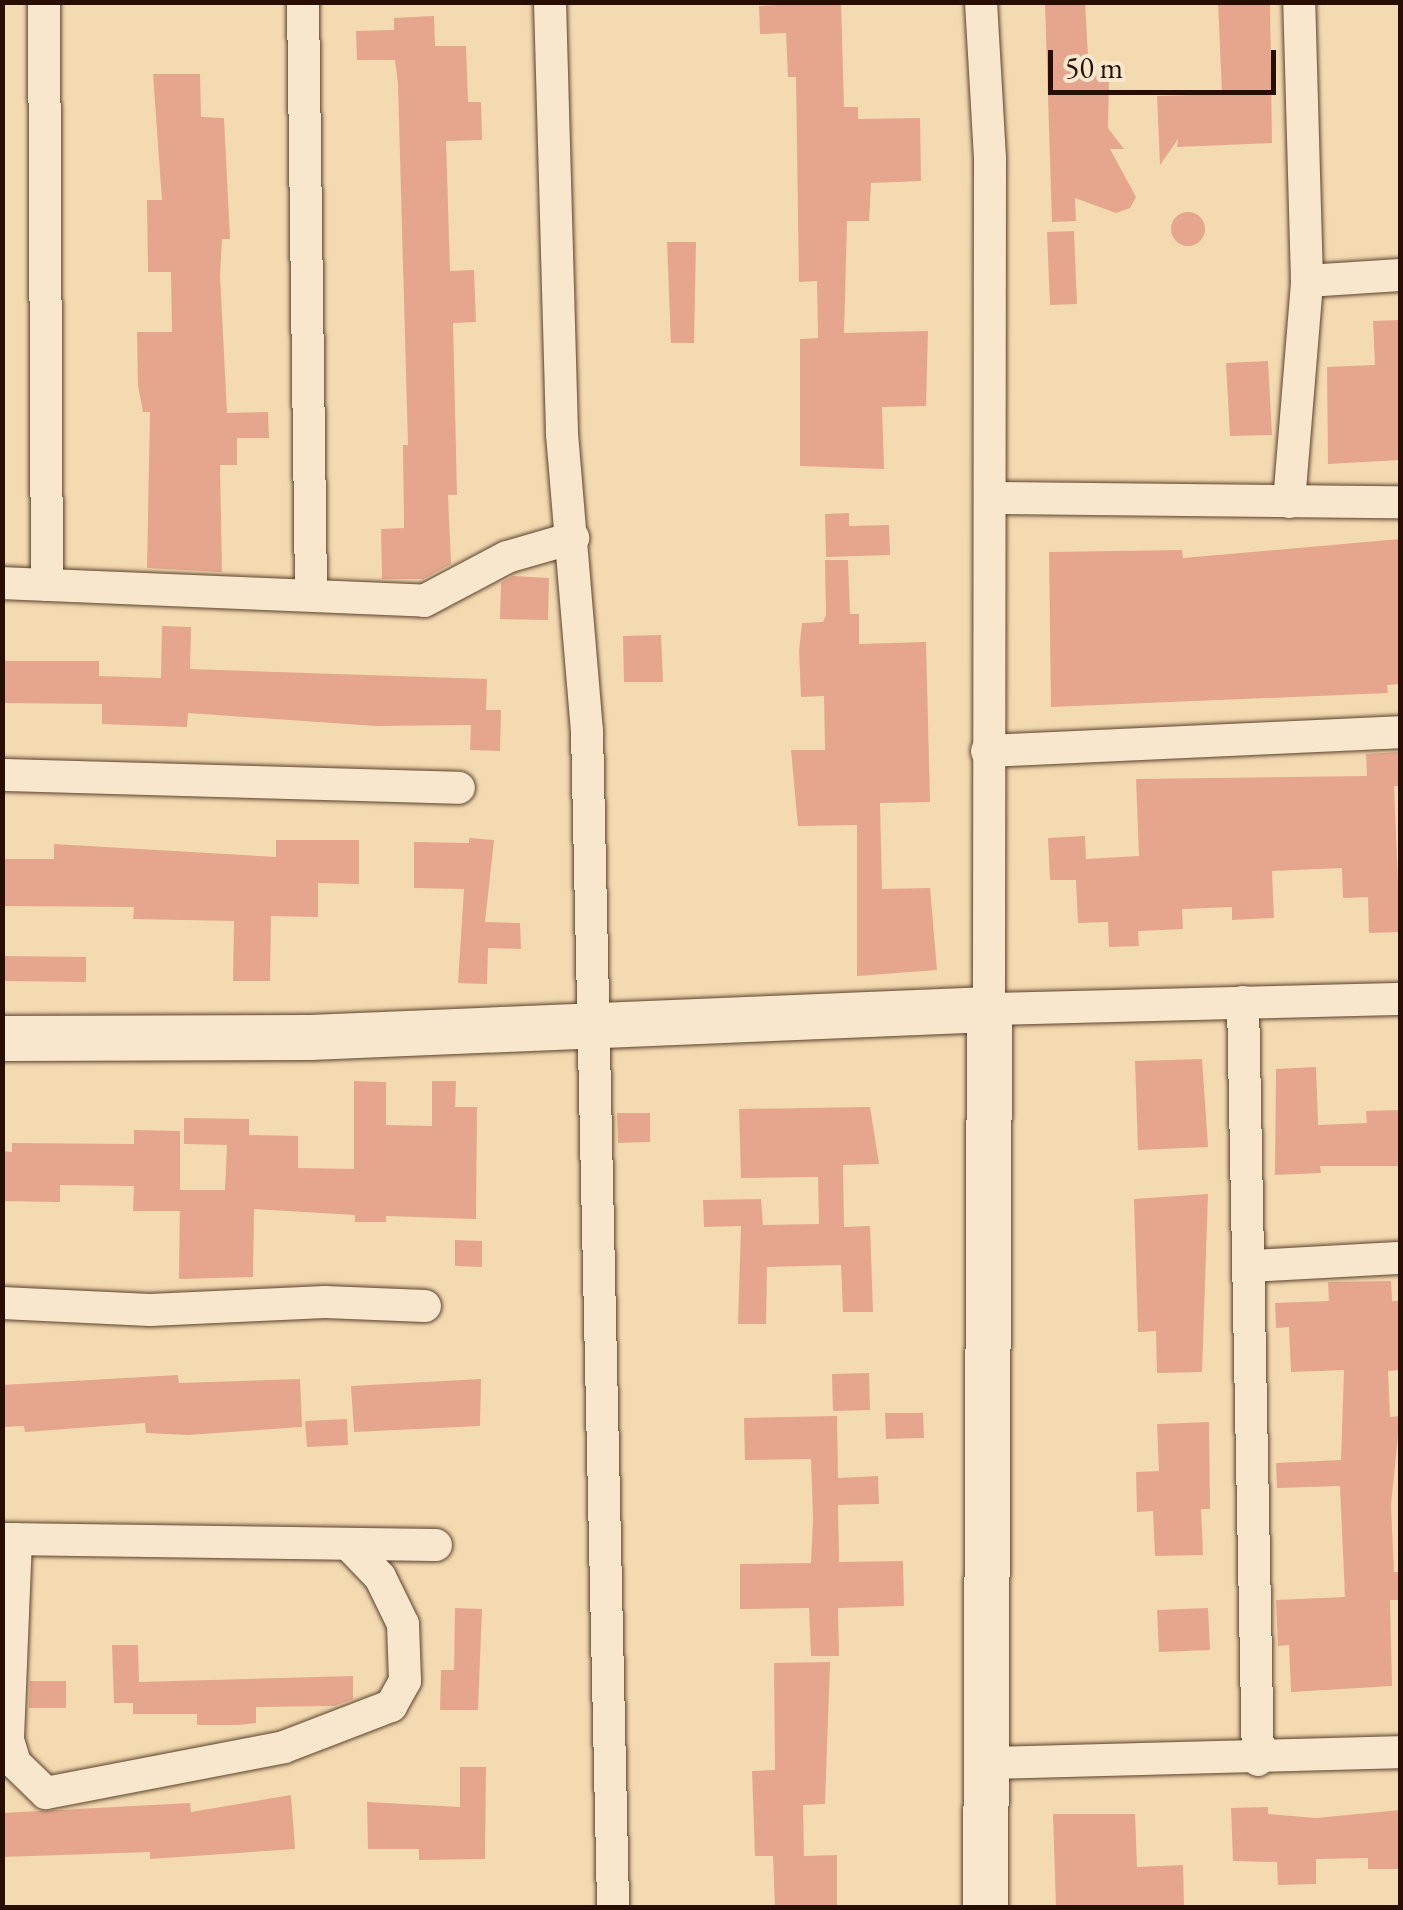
<!DOCTYPE html>
<style>
body{margin:0}
#map{position:relative;width:1403px;height:1910px;overflow:hidden;background:#f4dab1;font-family:"EB Garamond",serif}
div>[style]{position:absolute}
.building>*{inset:0;background:#e6a68e}
.round{border-radius:50%}
.roads{filter:drop-shadow(0 0 2px #5b412c) drop-shadow(0 0 2px #5b412c)}
.street>*{height:32px;margin:-16px;padding:0 16px;transform-origin:16px;border-radius:16px;background:#f8e7cc}
.secondary>*{height:45px;margin:-22.5px;padding:0 22.5px;transform-origin:22.5px;border-radius:22.5px;background:#f8e7cc}
span{translate:-50% -50%;white-space:nowrap;text-align:center;line-height:1.15;-webkit-text-stroke:9px #f8e7cc;paint-order:stroke}
.frame{position:absolute;inset:0;border:5px solid #280e00;pointer-events:none}
.scale{position:absolute;left:1048px;top:50px;width:228px;height:45px;box-sizing:border-box;border:5px solid #280e00;border-top:0;padding-left:12px;font-size:30px;line-height:35px;white-space:nowrap;color:#280e00;-webkit-text-stroke:8px #f8e7cc;paint-order:stroke}
</style>
<div id="map">
<div class="building">
<i style="clip-path:polygon(841px 2px,844px 107px,858px 107px,858px 119px,920px 118px,921px 181px,871px 183px,869px 221px,847px 221px,844px 333px,928px 331px,926px 406px,882px 407px,884px 469px,800px 466px,800px 339px,818px 338px,817px 281px,799px 282px,796px 77px,788px 77px,786px 33px,760px 34px,759px 6px)"></i>
<i style="clip-path:polygon(1085px 2px,1089px 74px,1109px 79px,1108px 128px,1124px 149px,1110px 149px,1136px 197px,1130px 208px,1116px 213px,1075px 198px,1076px 221px,1052px 222px,1045px 4px)"></i>
<i style="clip-path:polygon(1218px 2px,1270px 2px,1272px 143px,1177px 147px,1178px 139px,1160px 165px,1157px 96px,1222px 94px)"></i>
<i style="clip-path:polygon(434px 16px,435px 46px,466px 46px,468px 102px,481px 102px,482px 140px,446px 141px,450px 271px,474px 270px,476px 322px,453px 323px,457px 495px,448px 495px,451px 564px,423px 579px,382px 579px,381px 529px,404px 528px,403px 445px,408px 445px,398px 84px,395px 60px,357px 60px,356px 31px,394px 30px,394px 18px)"></i>
<i style="clip-path:polygon(153px 74px,200px 74px,201px 117px,224px 118px,230px 239px,222px 239px,220px 275px,227px 413px,268px 412px,269px 438px,237px 438px,237px 465px,220px 465px,222px 572px,147px 568px,150px 412px,143px 412px,138px 386px,137px 332px,172px 332px,171px 272px,148px 272px,147px 200px,162px 200px)"></i>
<i class="round" style="left:1171px;top:212px;width:34px;height:34px"></i>
<i style="clip-path:polygon(1074px 231px,1077px 304px,1050px 305px,1047px 232px)"></i>
<i style="clip-path:polygon(667px 242px,696px 242px,694px 343px,671px 343px)"></i>
<i style="clip-path:polygon(1400px 320px,1400px 460px,1328px 464px,1327px 367px,1375px 365px,1373px 321px)"></i>
<i style="clip-path:polygon(1268px 361px,1272px 435px,1230px 436px,1226px 363px)"></i>
<i style="clip-path:polygon(849px 513px,849px 526px,889px 525px,890px 555px,826px 557px,825px 514px)"></i>
<i style="clip-path:polygon(1400px 539px,1400px 684px,1387px 685px,1388px 693px,1051px 707px,1049px 552px,1182px 550px,1183px 558px)"></i>
<i style="clip-path:polygon(825px 560px,848px 560px,850px 614px,859px 614px,859px 644px,926px 642px,930px 802px,880px 803px,882px 889px,930px 888px,937px 970px,857px 976px,857px 825px,798px 826px,791px 750px,825px 750px,824px 696px,801px 697px,799px 651px,802px 623px,823px 622px,826px 615px)"></i>
<i style="clip-path:polygon(513px 576px,549px 578px,548px 620px,500px 619px,501px 583px)"></i>
<i style="clip-path:polygon(162px 626px,191px 627px,190px 669px,487px 679px,486px 710px,501px 710px,500px 751px,470px 750px,471px 725px,376px 726px,188px 713px,187px 727px,102px 724px,102px 704px,2px 703px,2px 661px,99px 661px,99px 676px,161px 678px)"></i>
<i style="clip-path:polygon(661px 635px,663px 682px,624px 682px,623px 636px)"></i>
<i style="clip-path:polygon(1400px 752px,1400px 786px,1394px 786px,1400px 932px,1369px 933px,1368px 897px,1343px 898px,1342px 868px,1272px 871px,1274px 918px,1232px 920px,1232px 907px,1182px 909px,1183px 929px,1138px 931px,1139px 946px,1109px 947px,1108px 922px,1078px 923px,1076px 880px,1050px 880px,1048px 838px,1085px 836px,1086px 859px,1139px 856px,1136px 779px,1367px 776px,1366px 754px)"></i>
<i style="clip-path:polygon(469px 838px,494px 840px,485px 922px,520px 923px,521px 949px,488px 948px,487px 984px,458px 983px,464px 889px,414px 888px,414px 842px,469px 843px)"></i>
<i style="clip-path:polygon(276px 840px,359px 840px,359px 884px,318px 883px,318px 917px,271px 916px,270px 981px,233px 981px,234px 921px,133px 919px,134px 907px,2px 906px,2px 859px,54px 859px,54px 844px,276px 857px)"></i>
<i style="clip-path:polygon(2px 956px,86px 957px,86px 982px,2px 981px)"></i>
<i style="clip-path:polygon(1202px 1059px,1208px 1147px,1138px 1150px,1135px 1061px)"></i>
<i style="clip-path:polygon(1316px 1067px,1318px 1125px,1367px 1123px,1366px 1111px,1400px 1110px,1400px 1166px,1320px 1166px,1321px 1173px,1275px 1175px,1276px 1069px)"></i>
<i style="clip-path:polygon(354px 1081px,386px 1082px,386px 1125px,432px 1126px,432px 1081px,456px 1081px,455px 1107px,477px 1107px,476px 1219px,386px 1216px,386px 1222px,355px 1222px,355px 1215px,254px 1209px,253px 1277px,179px 1279px,180px 1190px,225px 1190px,227px 1145px,184px 1144px,184px 1118px,249px 1119px,249px 1135px,298px 1136px,298px 1168px,354px 1169px)"></i>
<i style="clip-path:polygon(870px 1107px,879px 1164px,843px 1165px,844px 1227px,870px 1226px,873px 1312px,843px 1312px,841px 1265px,767px 1267px,766px 1324px,738px 1324px,741px 1226px,704px 1227px,703px 1200px,761px 1199px,763px 1225px,819px 1224px,818px 1177px,741px 1178px,739px 1109px)"></i>
<i style="clip-path:polygon(617px 1113px,650px 1113px,650px 1142px,618px 1143px)"></i>
<i style="clip-path:polygon(134px 1130px,180px 1131px,180px 1211px,133px 1211px,134px 1186px,60px 1185px,60px 1202px,2px 1201px,2px 1151px,12px 1152px,12px 1143px,134px 1144px)"></i>
<i style="clip-path:polygon(1208px 1194px,1202px 1372px,1157px 1373px,1156px 1331px,1138px 1332px,1134px 1199px)"></i>
<i style="clip-path:polygon(455px 1240px,482px 1241px,482px 1267px,455px 1266px)"></i>
<i style="clip-path:polygon(1391px 1281px,1392px 1301px,1400px 1301px,1400px 1370px,1388px 1371px,1390px 1417px,1400px 1416px,1391px 1505px,1394px 1572px,1400px 1572px,1400px 1600px,1390px 1600px,1392px 1686px,1291px 1692px,1289px 1645px,1278px 1646px,1276px 1600px,1345px 1597px,1340px 1486px,1277px 1488px,1276px 1463px,1341px 1460px,1344px 1370px,1291px 1372px,1289px 1327px,1276px 1328px,1275px 1303px,1329px 1301px,1328px 1282px)"></i>
<i style="clip-path:polygon(869px 1373px,870px 1410px,833px 1411px,832px 1374px)"></i>
<i style="clip-path:polygon(178px 1375px,179px 1383px,300px 1379px,302px 1427px,188px 1435px,146px 1433px,145px 1423px,25px 1432px,24px 1426px,2px 1427px,2px 1385px)"></i>
<i style="clip-path:polygon(481px 1379px,480px 1426px,354px 1432px,351px 1386px)"></i>
<i style="clip-path:polygon(885px 1413px,923px 1413px,924px 1438px,886px 1439px)"></i>
<i style="clip-path:polygon(837px 1416px,838px 1478px,878px 1476px,879px 1504px,838px 1505px,839px 1562px,903px 1561px,904px 1606px,838px 1608px,839px 1656px,811px 1656px,809px 1608px,740px 1609px,740px 1564px,811px 1563px,813px 1519px,811px 1459px,745px 1460px,744px 1418px)"></i>
<i style="clip-path:polygon(347px 1419px,348px 1445px,307px 1447px,305px 1421px)"></i>
<i style="clip-path:polygon(1209px 1422px,1210px 1509px,1201px 1509px,1203px 1555px,1155px 1556px,1153px 1511px,1137px 1512px,1136px 1472px,1159px 1471px,1157px 1424px)"></i>
<i style="clip-path:polygon(455px 1608px,482px 1609px,478px 1710px,440px 1710px,441px 1670px,454px 1670px)"></i>
<i style="clip-path:polygon(1208px 1608px,1210px 1650px,1159px 1652px,1157px 1610px)"></i>
<i style="clip-path:polygon(112px 1645px,138px 1645px,139px 1682px,353px 1676px,353px 1699px,334px 1706px,256px 1707px,256px 1723px,238px 1725px,197px 1725px,197px 1714px,133px 1714px,133px 1703px,114px 1703px)"></i>
<i style="clip-path:polygon(830px 1662px,825px 1804px,803px 1805px,804px 1856px,837px 1855px,837px 1908px,775px 1908px,773px 1856px,755px 1856px,752px 1771px,775px 1770px,774px 1663px)"></i>
<i style="clip-path:polygon(30px 1681px,66px 1681px,66px 1708px,29px 1708px)"></i>
<i style="clip-path:polygon(460px 1767px,486px 1767px,485px 1859px,419px 1860px,419px 1849px,368px 1849px,367px 1802px,460px 1807px)"></i>
<i style="clip-path:polygon(291px 1795px,295px 1849px,150px 1859px,150px 1852px,2px 1857px,2px 1813px,190px 1803px,191px 1812px)"></i>
<i style="clip-path:polygon(1268px 1807px,1268px 1814px,1316px 1818px,1400px 1810px,1400px 1869px,1368px 1869px,1368px 1858px,1316px 1859px,1316px 1884px,1278px 1885px,1277px 1862px,1233px 1861px,1231px 1808px)"></i>
<i style="clip-path:polygon(1053px 1814px,1135px 1814px,1137px 1867px,1183px 1865px,1184px 1908px,1056px 1908px)"></i>
</div>
<div class="roads">
<div class="street">
<i style="left:44px;top:2px;width:583px;rotate:89.71deg"></i>
<i style="left:303px;top:2px;width:591px;rotate:89.22deg"></i>
<i style="left:550px;top:2px;width:432px;rotate:88.4deg"></i>
<i style="left:562px;top:434px;width:298px;rotate:85.2deg"></i>
<i style="left:587px;top:731px;width:1177px;rotate:88.73deg"></i>
<i style="left:981px;top:2px;width:157px;rotate:86.7deg"></i>
<i style="left:990px;top:159px;width:850px;rotate:90.07deg"></i>
<i style="left:989px;top:1009px;width:411px;rotate:-1.4deg"></i>
<i style="left:1307px;top:281px;width:93px;rotate:-3.7deg"></i>
<i style="left:992px;top:498px;width:408px;rotate:0.6deg"></i>
<i style="left:1289px;top:502px;width:222px;rotate:-85.3deg"></i>
<i style="left:1307px;top:281px;width:279px;rotate:-91.6deg"></i>
<i style="left:2px;top:583px;width:422px;rotate:2.4deg"></i>
<i style="left:424px;top:601px;width:94px;rotate:-27.9deg"></i>
<i style="left:507px;top:557px;width:69px;rotate:-16.1deg"></i>
<i style="left:987px;top:751px;width:413px;rotate:-2.6deg"></i>
<i style="left:2px;top:775px;width:457px;rotate:1.6deg"></i>
<i style="left:1243px;top:1002px;width:758px;rotate:88.87deg"></i>
<i style="left:1251px;top:1266px;width:149px;rotate:-3.1deg"></i>
<i style="left:2px;top:1303px;width:148px;rotate:2.7deg"></i>
<i style="left:150px;top:1310px;width:175px;rotate:-2.6deg"></i>
<i style="left:325px;top:1302px;width:100px;rotate:2.3deg"></i>
<i style="left:2px;top:1539px;width:434px;rotate:0.8deg"></i>
<i style="left:16px;top:1539px;width:201px;rotate:92.3deg"></i>
<i style="left:8px;top:1740px;width:24px;rotate:73deg"></i>
<i style="left:15px;top:1763px;width:43px;rotate:44.1deg"></i>
<i style="left:46px;top:1793px;width:242px;rotate:-10.9deg"></i>
<i style="left:284px;top:1747px;width:115px;rotate:-21deg"></i>
<i style="left:391px;top:1706px;width:29px;rotate:-61deg"></i>
<i style="left:405px;top:1681px;width:57px;rotate:-92deg"></i>
<i style="left:403px;top:1624px;width:52px;rotate:-116.1deg"></i>
<i style="left:380px;top:1577px;width:46px;rotate:-134.1deg"></i>
<i style="left:988px;top:1763px;width:412px;rotate:-1.5deg"></i>
</div>
<div class="secondary">
<i style="left:2px;top:1038px;width:308px;rotate:-0.2deg"></i>
<i style="left:310px;top:1037px;width:680px;rotate:-2.36deg"></i>
<i style="left:989px;top:1009px;width:899px;rotate:90.25deg"></i>
</div>
</div>
<div class="frame"></div>
<div class="scale">50 m</div>
</div>
